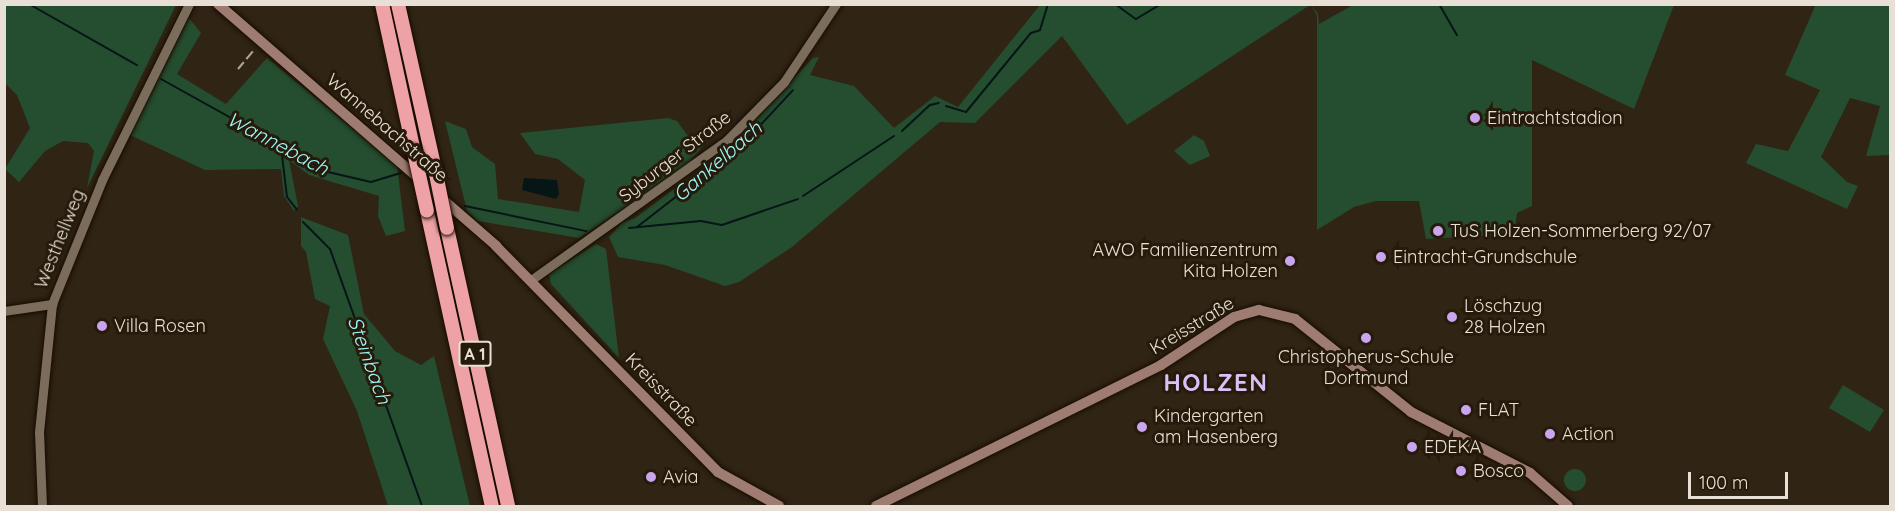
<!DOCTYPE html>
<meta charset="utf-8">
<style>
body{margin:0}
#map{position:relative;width:1895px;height:511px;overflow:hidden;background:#302414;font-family:Quicksand,sans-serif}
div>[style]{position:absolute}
.green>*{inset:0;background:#254d2f}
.round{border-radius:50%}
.water>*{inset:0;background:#061617}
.stream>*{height:2px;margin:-1px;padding:0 1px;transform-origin:1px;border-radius:1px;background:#061617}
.roads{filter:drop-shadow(0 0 2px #170c01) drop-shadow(0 0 2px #170c01)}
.tertiary>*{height:9px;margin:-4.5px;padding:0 4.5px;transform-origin:4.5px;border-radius:4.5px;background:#7b6c5b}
.secondary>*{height:10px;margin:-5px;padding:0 5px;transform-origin:5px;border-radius:5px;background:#9e7c71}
.motorway>*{height:14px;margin:-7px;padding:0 7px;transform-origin:7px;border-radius:7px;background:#eea2a5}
.rail>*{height:2px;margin-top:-1px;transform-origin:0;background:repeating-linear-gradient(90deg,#afa69a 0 9px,transparent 0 13.5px)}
.bridges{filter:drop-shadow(0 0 2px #170c01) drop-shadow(0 0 2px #170c01)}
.motorway-bridge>*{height:14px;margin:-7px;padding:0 7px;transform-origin:7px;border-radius:7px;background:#eea2a5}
.dots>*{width:16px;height:16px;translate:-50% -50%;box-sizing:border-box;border:3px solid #261a0a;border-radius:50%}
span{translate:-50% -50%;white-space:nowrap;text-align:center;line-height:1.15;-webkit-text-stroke:6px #261a0a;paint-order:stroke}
.shield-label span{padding:2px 4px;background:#261a0a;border:2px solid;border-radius:4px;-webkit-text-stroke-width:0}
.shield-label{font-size:16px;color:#e8e0d6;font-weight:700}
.poi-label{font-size:18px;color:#e8e0d6}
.left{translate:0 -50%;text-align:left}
.right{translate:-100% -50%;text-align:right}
.street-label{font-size:18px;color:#e8e0d6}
.water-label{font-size:20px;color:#9df6f9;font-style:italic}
.district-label{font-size:24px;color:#dac0f6;font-weight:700;letter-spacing:1.5px}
.frame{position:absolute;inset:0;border:6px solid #e8e0d6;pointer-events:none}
.scale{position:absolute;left:1688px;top:472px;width:100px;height:27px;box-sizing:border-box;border:3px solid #e8e0d6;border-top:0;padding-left:8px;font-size:18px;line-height:21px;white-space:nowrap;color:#e8e0d6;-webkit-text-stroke:4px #261a0a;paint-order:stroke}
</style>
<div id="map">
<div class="green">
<i style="clip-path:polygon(1816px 4px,1890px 5px,1890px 155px,1866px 156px,1880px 106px,1850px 98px,1821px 157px,1847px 182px,1858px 186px,1847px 209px,1746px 163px,1756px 144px,1788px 151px,1820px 90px,1785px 75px)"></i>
<i style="clip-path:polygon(4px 5px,176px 5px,87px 188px,94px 151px,88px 143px,63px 141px,45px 151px,19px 182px,5px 169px,30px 128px,17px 95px,5px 83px)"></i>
<i style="clip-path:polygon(1040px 5px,1310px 5px,1127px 125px,1062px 36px,975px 123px,940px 122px,792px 247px,739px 282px,725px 286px,665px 265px,618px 257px,609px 237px,622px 223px,635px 218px,728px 149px,813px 58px,819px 57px,810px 75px,854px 86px,894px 128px,935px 96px,958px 107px)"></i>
<i style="clip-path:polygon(1311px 5px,1318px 14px,1319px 24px,1353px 5px,1674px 5px,1634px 109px,1532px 60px,1532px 206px,1517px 213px,1514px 234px,1426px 239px,1419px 201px,1376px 201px,1354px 207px,1317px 230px,1317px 16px)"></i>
<i style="clip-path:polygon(189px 18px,201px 33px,177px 74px,226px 104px,267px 58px,397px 165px,405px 231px,386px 236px,378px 216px,379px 196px,309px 175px,289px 160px,298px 206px,294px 211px,284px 196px,281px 169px,205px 170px,130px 135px)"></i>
<i style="clip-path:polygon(668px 118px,677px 121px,696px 147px,705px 144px,685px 167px,579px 238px,478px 221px,467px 211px,445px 121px,466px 129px,472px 147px,495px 164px,498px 199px,579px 212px,585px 180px,558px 159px,535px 154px,520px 133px)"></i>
<i style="clip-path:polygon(1194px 135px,1204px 141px,1210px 156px,1190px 165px,1174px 151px)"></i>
<i style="clip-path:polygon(301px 217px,348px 235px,364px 314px,395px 351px,421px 365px,434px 356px,470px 506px,388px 506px,357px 411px,323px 339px,330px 306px,315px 299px,306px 252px,301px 246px)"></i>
<i style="clip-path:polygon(596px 244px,606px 249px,619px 358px,551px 284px,549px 274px)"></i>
<i style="clip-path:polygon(1843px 385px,1884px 410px,1870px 432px,1829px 408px)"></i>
<i class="round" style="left:1564px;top:469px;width:22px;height:22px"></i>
</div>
<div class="water">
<i style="clip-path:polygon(524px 178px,557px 180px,559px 194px,556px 199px,522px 190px)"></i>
</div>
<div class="stream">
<i style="left:29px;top:4px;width:124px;rotate:29.5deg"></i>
<i style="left:1115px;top:4px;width:26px;rotate:36deg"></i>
<i style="left:1136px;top:19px;width:29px;rotate:-31deg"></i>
<i style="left:1439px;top:4px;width:36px;rotate:60deg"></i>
<i style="left:161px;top:79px;width:191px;rotate:29.1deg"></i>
<i style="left:328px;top:172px;width:44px;rotate:13.1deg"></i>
<i style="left:371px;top:182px;width:31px;rotate:-17deg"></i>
<i style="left:946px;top:106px;width:21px;rotate:17deg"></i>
<i style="left:966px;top:112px;width:102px;rotate:-50.6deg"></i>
<i style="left:1031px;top:33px;width:9px;rotate:-18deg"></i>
<i style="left:1040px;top:30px;width:27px;rotate:-73deg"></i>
<i style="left:902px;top:131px;width:38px;rotate:-43deg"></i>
<i style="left:930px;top:105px;width:9px;rotate:-13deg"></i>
<i style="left:281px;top:147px;width:50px;rotate:83.2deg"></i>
<i style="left:287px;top:197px;width:16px;rotate:52deg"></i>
<i style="left:803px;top:196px;width:109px;rotate:-33.4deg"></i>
<i style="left:465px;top:206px;width:124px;rotate:11.7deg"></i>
<i style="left:303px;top:222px;width:38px;rotate:45deg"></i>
<i style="left:330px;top:249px;width:273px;rotate:70.3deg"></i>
<i style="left:637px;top:227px;width:132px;rotate:-37.9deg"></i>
<i style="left:741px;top:146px;width:76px;rotate:-47.1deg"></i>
<i style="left:629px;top:228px;width:72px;rotate:-5.6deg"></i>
<i style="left:701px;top:221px;width:21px;rotate:11deg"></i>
<i style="left:722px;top:225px;width:80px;rotate:-18.9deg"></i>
</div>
<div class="roads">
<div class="tertiary">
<i style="left:531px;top:280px;width:241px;rotate:-35.5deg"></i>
<i style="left:727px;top:140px;width:81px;rotate:-45.5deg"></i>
<i style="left:784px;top:82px;width:94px;rotate:-56.3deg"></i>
<i style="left:4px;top:311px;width:49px;rotate:-8.3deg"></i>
<i style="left:42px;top:506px;width:74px;rotate:-92.3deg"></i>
<i style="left:39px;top:432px;width:129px;rotate:-84.2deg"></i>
<i style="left:52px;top:304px;width:134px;rotate:-68deg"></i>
<i style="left:102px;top:180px;width:196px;rotate:-63.7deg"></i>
</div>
<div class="secondary">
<i style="left:218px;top:4px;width:369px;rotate:41deg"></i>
<i style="left:496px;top:246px;width:317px;rotate:45.5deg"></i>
<i style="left:718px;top:472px;width:70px;rotate:29.1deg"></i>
<i style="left:876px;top:506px;width:318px;rotate:-26.3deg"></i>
<i style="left:1161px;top:365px;width:87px;rotate:-33.3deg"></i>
<i style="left:1234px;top:317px;width:26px;rotate:-16deg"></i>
<i style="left:1259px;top:310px;width:37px;rotate:14deg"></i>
<i style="left:1295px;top:319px;width:149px;rotate:38.7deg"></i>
<i style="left:1411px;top:412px;width:134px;rotate:27.1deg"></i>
<i style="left:1530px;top:473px;width:50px;rotate:41deg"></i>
</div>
<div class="motorway">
<i style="left:382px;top:4px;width:151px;rotate:77.8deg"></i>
<i style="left:398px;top:4px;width:169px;rotate:77.4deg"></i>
<i style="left:427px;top:211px;width:302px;rotate:77.6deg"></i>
<i style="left:447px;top:228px;width:285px;rotate:77.6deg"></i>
</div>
</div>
<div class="rail">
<i style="left:238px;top:69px;width:26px;rotate:-50deg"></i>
</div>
<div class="bridges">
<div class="motorway-bridge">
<i style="left:414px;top:152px;width:60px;rotate:77.6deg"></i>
<i style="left:435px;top:169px;width:60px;rotate:78.5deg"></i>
</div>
</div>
<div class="dots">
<i style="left:1475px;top:118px;background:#c9a5ee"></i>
<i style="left:1438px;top:231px;background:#c9a5ee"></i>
<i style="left:1381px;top:257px;background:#c9a5ee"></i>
<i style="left:1290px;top:261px;background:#c9a5ee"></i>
<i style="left:1452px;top:317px;background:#c9a5ee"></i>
<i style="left:102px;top:326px;background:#c9a5ee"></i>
<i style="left:1366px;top:338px;background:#c9a5ee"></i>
<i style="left:1466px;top:410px;background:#c9a5ee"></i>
<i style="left:1142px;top:427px;background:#c9a5ee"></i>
<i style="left:1550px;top:434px;background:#c9a5ee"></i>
<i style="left:1412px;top:447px;background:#c9a5ee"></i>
<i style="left:1461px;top:471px;background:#c9a5ee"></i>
<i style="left:651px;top:477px;background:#c9a5ee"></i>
</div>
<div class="shield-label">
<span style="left:475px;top:354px">A 1</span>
</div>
<div class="poi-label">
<span class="left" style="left:1487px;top:118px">Eintrachtstadion</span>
<span class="left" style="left:1450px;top:231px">TuS Holzen-Sommerberg 92/07</span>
<span class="right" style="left:1278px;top:261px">AWO Familienzentrum<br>Kita Holzen</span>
<span class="left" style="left:1393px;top:257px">Eintracht-Grundschule</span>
<span class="left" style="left:1464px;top:317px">Löschzug<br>28 Holzen</span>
<span class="left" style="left:114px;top:326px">Villa Rosen</span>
<span style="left:1366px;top:368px">Christopherus-Schule<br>Dortmund</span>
<span class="left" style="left:1478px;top:410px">FLAT</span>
<span class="left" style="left:1154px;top:427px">Kindergarten<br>am Hasenberg</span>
<span class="left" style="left:1562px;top:434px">Action</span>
<span class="left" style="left:1424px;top:447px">EDEKA</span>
<span class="left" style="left:1473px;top:471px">Bosco</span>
<span class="left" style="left:663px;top:477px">Avia</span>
</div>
<div class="street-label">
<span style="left:387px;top:128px;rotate:41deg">Wannebachstraße</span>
<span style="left:675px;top:157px;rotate:-38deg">Syburger Straße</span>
<span style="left:60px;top:239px;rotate:-68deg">Westhellweg</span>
<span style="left:1192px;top:326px;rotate:-31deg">Kreisstraße</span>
<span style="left:661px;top:390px;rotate:46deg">Kreisstraße</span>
</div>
<div class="water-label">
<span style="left:278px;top:143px;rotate:28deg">Wannebach</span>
<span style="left:717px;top:161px;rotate:-41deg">Gankelbach</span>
<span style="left:370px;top:360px;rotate:70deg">Steinbach</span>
</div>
<div class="district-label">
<span style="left:1216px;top:383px">HOLZEN</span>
</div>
<div class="frame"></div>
<div class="scale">100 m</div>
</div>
